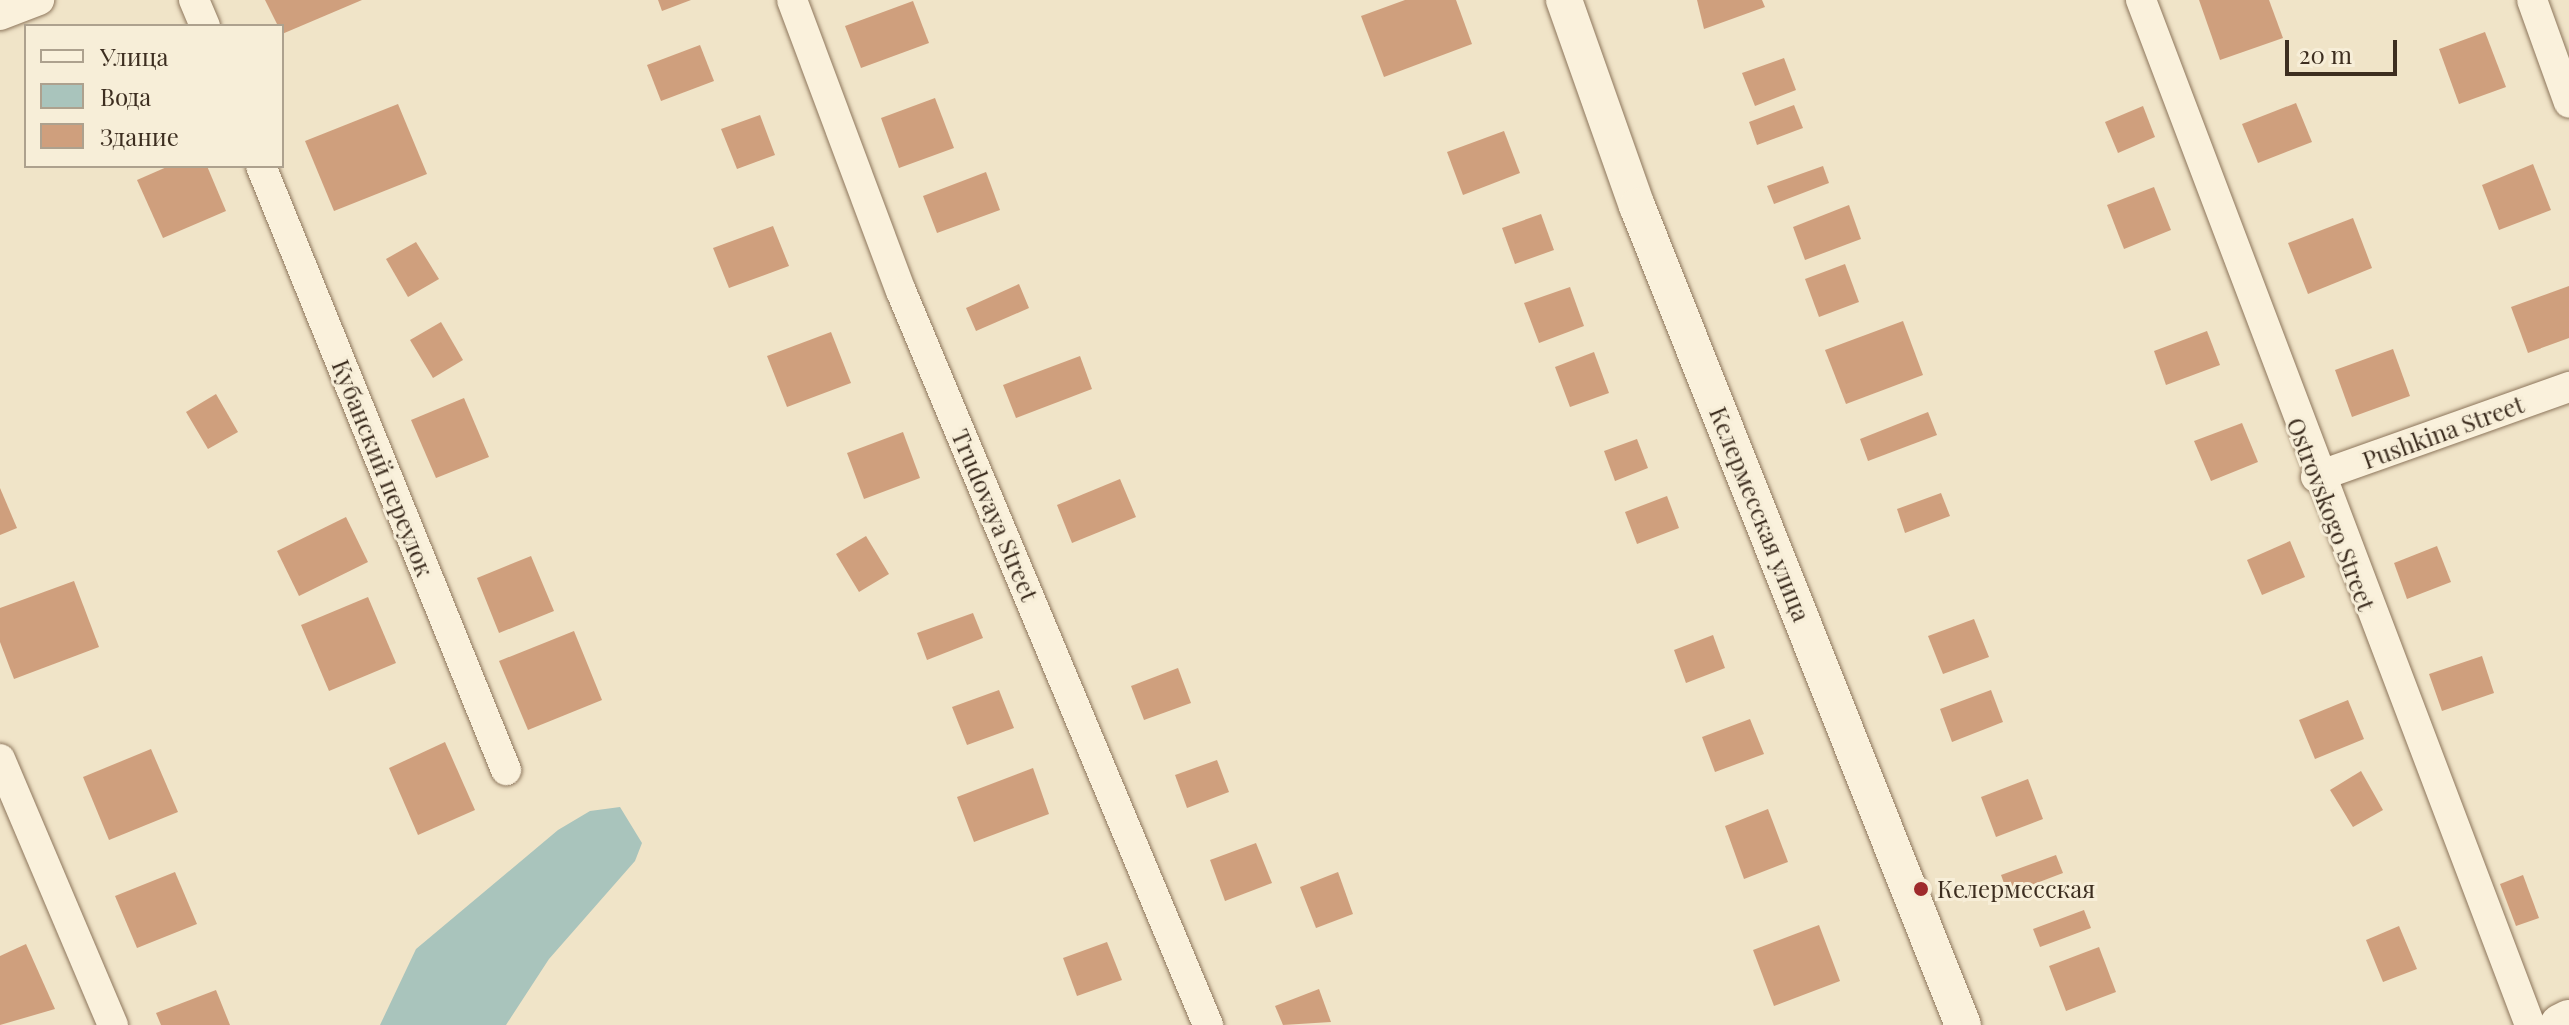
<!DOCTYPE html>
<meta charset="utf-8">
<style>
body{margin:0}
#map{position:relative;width:2569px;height:1025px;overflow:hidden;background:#f0e4c8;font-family:"Playfair Display",serif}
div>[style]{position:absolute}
.water>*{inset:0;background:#a9c4bc}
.building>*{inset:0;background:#cf9f7d}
.roads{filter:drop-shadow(0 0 2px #8d765c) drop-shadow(0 0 2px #8d765c)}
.minor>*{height:30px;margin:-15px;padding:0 15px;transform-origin:15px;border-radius:15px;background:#faf1dc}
.tertiary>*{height:36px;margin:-18px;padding:0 18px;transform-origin:18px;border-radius:18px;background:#faf1dc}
.secondary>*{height:42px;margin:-21px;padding:0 21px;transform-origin:21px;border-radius:21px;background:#faf1dc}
.dots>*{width:22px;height:22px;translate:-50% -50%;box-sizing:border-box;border:4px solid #f7eed8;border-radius:50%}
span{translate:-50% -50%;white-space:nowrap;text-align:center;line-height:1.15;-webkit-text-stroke:6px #f7eed8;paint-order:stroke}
.street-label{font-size:24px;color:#3d2e20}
.poi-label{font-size:24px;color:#3d2e20}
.left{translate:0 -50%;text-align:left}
.legend{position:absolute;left:24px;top:24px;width:260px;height:144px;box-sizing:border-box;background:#f7eed8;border:2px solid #ada18e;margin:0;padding:10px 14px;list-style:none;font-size:24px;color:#3d2e20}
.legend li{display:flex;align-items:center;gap:16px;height:40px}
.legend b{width:40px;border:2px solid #ada18e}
.scale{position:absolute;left:2285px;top:40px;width:112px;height:36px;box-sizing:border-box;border:4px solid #3d2e20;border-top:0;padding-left:10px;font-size:24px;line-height:28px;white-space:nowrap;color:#3d2e20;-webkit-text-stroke:6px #f7eed8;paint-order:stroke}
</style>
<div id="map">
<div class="water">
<i style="clip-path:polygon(620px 807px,642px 843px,635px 861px,549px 959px,506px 1025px,380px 1025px,416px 949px,558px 830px,590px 811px)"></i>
</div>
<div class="building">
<i style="clip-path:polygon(265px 0,362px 0,282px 34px)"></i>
<i style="clip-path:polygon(658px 0,691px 0,662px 11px)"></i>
<i style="clip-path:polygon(1405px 0,1456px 0,1472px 44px,1384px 77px,1361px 16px)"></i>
<i style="clip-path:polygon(1697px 0,1762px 0,1765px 7px,1704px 29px)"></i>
<i style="clip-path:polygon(2199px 0,2269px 0,2283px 38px,2220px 60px)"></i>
<i style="clip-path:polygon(913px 1px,929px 43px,861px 68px,845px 26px)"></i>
<i style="clip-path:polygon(2485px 32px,2506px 87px,2459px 104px,2439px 49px)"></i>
<i style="clip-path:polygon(700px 45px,714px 81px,661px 101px,647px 65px)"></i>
<i style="clip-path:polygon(1784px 58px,1796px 90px,1755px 106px,1742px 73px)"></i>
<i style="clip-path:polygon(935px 98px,954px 148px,899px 168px,881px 118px)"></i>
<i style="clip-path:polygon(2296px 103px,2312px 142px,2258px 163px,2242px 124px)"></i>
<i style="clip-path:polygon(398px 104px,427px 174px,334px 211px,305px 141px)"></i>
<i style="clip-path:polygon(1794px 105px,1803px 128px,1757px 145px,1749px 122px)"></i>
<i style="clip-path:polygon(2143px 106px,2155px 137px,2118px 153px,2105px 122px)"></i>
<i style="clip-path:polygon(760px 115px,775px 155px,737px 169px,721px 129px)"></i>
<i style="clip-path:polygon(1504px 131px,1520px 173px,1463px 195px,1447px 152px)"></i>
<i style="clip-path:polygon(2533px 164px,2551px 210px,2499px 230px,2482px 185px)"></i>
<i style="clip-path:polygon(169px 166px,207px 166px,226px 211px,163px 238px,137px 180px)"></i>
<i style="clip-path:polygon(1823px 166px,1829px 183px,1774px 204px,1767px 186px)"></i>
<i style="clip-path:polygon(986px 172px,1000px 210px,937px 233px,923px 196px)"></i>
<i style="clip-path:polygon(2154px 187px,2171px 230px,2124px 249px,2107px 205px)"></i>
<i style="clip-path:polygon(1849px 205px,1861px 239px,1805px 260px,1793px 227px)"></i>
<i style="clip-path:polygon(1541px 214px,1554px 250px,1515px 264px,1502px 228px)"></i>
<i style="clip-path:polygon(2353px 218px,2372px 268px,2308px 294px,2288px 243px)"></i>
<i style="clip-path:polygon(773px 226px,789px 266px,729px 288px,713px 248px)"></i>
<i style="clip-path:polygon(416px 242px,439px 279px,408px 297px,386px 259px)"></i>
<i style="clip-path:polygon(1845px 264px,1859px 302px,1819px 317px,1805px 279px)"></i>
<i style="clip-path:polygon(1019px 284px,1029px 308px,976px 331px,966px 308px)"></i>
<i style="clip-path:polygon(2569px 286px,2569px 338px,2528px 353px,2511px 307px)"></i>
<i style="clip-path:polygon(1570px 287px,1584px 326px,1539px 343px,1524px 303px)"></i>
<i style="clip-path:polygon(1903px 321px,1923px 375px,1846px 404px,1825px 350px)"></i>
<i style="clip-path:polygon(441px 322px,463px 360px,433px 378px,410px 340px)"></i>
<i style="clip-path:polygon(2207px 331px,2220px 365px,2166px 385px,2154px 351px)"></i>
<i style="clip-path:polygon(831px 332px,851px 383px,787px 407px,767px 356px)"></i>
<i style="clip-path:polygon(2393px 349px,2410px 396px,2352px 417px,2335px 370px)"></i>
<i style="clip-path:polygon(1594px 352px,1609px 393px,1570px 407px,1555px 367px)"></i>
<i style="clip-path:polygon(1080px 356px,1092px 389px,1016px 418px,1003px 385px)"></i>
<i style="clip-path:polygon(216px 394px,238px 432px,208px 449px,186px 412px)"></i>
<i style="clip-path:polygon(464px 398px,489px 457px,436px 478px,411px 420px)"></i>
<i style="clip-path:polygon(1928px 412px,1937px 435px,1868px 461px,1860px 439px)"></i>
<i style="clip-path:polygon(2242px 423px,2258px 462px,2211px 481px,2194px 441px)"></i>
<i style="clip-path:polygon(903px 432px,920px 478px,864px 499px,847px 453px)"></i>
<i style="clip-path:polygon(1637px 439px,1648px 468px,1615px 481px,1604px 451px)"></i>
<i style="clip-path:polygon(1120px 479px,1136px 517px,1072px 543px,1057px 505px)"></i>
<i style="clip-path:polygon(0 488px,17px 528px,0 535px)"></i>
<i style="clip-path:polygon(1941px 493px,1950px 516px,1905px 533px,1897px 509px)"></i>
<i style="clip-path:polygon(1667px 496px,1679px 528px,1637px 544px,1625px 512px)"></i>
<i style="clip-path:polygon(346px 517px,368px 562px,299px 596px,277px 551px)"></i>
<i style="clip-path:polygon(866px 536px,889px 574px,859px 592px,836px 554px)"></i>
<i style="clip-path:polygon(2290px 541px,2305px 577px,2262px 595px,2247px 560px)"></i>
<i style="clip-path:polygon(2437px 546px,2451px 582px,2407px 599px,2394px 563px)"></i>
<i style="clip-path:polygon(531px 556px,554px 611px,499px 633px,477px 578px)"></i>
<i style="clip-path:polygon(74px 581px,99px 647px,14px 679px,0 642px,0 608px)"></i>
<i style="clip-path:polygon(368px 597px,396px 663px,329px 691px,301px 625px)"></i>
<i style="clip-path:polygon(973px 613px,983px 638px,927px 660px,917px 633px)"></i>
<i style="clip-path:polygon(1974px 619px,1989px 657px,1943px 674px,1928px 636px)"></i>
<i style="clip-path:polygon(574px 631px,602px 700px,528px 730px,499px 661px)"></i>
<i style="clip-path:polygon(1713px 635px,1725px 668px,1686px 683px,1674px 650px)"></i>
<i style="clip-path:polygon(2482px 656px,2494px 693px,2442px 711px,2429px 674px)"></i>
<i style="clip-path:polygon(1178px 668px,1191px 703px,1144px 720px,1131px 686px)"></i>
<i style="clip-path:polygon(999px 690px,1014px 728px,967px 745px,952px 707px)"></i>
<i style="clip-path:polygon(1991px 690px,2003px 722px,1952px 742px,1940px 709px)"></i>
<i style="clip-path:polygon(2348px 700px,2364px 739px,2315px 759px,2299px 720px)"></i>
<i style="clip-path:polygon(1750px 719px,1764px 754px,1715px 772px,1702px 737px)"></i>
<i style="clip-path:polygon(445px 742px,475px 810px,418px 835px,389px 768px)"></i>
<i style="clip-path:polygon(151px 749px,178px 812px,109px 840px,83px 777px)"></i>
<i style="clip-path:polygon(1217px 760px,1229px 792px,1187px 808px,1175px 775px)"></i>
<i style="clip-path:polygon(1033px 768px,1049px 814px,974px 842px,957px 797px)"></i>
<i style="clip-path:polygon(2361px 771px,2383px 810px,2353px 827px,2330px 790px)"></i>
<i style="clip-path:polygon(2028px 779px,2043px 819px,1996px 837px,1981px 797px)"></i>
<i style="clip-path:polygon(1768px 809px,1788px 862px,1744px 879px,1725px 826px)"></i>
<i style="clip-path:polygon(1256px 843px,1272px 883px,1225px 901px,1210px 860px)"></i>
<i style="clip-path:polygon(2056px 855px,2063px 873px,2008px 894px,2001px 875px)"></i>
<i style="clip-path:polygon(175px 872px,197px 924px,137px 948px,115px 896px)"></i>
<i style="clip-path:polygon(1338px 872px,1353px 914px,1316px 928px,1300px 887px)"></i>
<i style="clip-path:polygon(2523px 875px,2539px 918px,2516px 926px,2500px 884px)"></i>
<i style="clip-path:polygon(2084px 910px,2091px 928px,2040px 947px,2033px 929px)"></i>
<i style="clip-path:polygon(1819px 925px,1840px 981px,1774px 1006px,1753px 950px)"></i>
<i style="clip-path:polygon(2399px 926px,2417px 969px,2383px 982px,2366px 940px)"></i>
<i style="clip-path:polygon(1107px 942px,1122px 980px,1077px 996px,1063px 958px)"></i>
<i style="clip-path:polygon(26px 944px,55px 1009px,0 1025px,0 956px)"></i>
<i style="clip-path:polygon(2099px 947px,2116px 992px,2066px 1011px,2049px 966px)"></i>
<i style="clip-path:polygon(1319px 989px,1331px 1022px,1283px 1025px,1275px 1006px)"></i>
<i style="clip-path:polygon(216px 990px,230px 1025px,161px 1025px,156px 1013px)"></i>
</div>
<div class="roads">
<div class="minor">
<i style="left:194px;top:0;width:28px;rotate:67deg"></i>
<i style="left:792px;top:0;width:311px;rotate:69.5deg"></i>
<i style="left:901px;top:291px;width:796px;rotate:67.3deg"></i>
<i style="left:2141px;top:0;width:1096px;rotate:69.22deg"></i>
<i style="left:2532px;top:0;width:109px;rotate:70.2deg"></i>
<i style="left:0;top:15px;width:42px;rotate:-21deg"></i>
<i style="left:261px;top:166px;width:652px;rotate:67.92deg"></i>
<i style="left:2316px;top:477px;width:269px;rotate:-19.6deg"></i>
<i style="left:0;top:759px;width:289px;rotate:67deg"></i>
</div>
<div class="tertiary">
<i style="left:1564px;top:0;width:219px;rotate:70.5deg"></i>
<i style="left:1637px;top:206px;width:881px;rotate:68.3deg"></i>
</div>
<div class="secondary">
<i style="left:2561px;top:1025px;width:9px;rotate:-27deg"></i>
</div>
</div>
<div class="dots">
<i style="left:1921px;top:889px;background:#9e2a2b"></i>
</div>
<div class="street-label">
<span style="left:2443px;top:432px;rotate:-20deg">Pushkina Street</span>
<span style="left:383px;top:468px;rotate:68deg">Кубанский переулок</span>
<span style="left:1760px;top:514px;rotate:68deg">Келермесская улица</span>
<span style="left:2331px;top:514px;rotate:69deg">Ostrovskogo Street</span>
<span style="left:995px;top:515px;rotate:67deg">Trudovaya Street</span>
</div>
<div class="poi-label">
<span class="left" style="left:1937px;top:889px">Келермесская</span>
</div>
<ul class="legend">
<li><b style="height:10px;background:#faf1dc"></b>Улица</li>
<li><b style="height:22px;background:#a9c4bc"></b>Вода</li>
<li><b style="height:22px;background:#cf9f7d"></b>Здание</li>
</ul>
<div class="scale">20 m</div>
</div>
